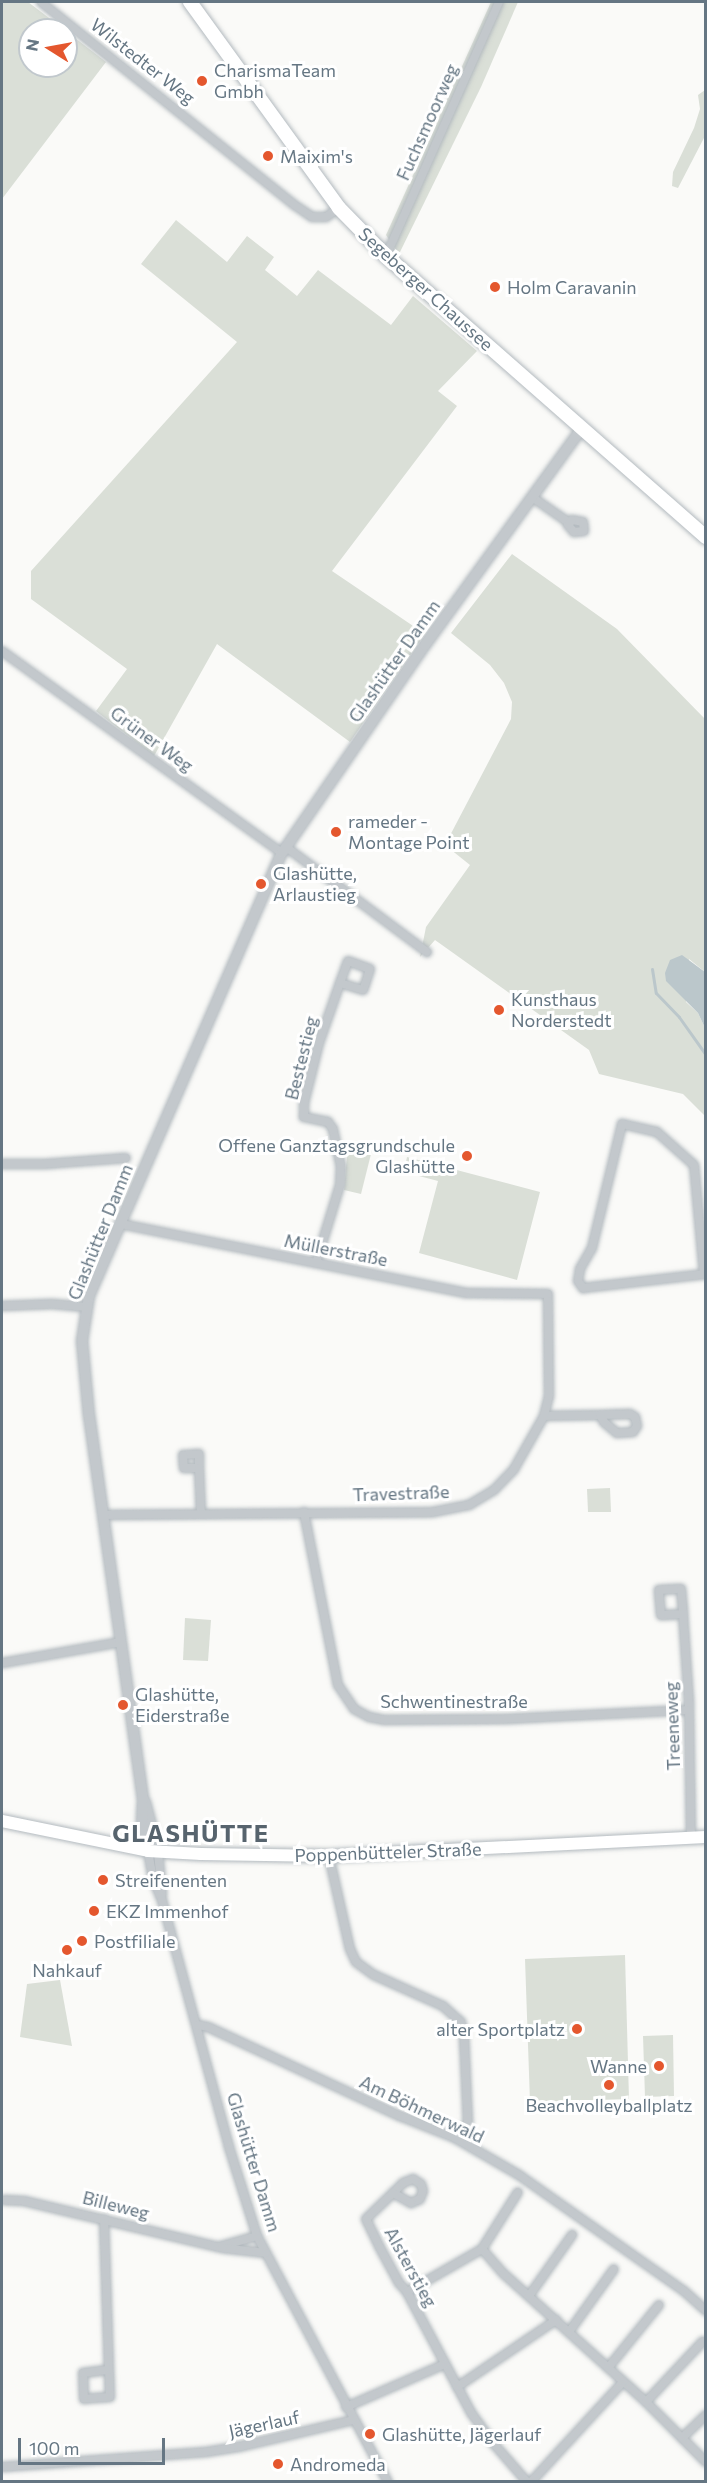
<!DOCTYPE html>
<meta charset="utf-8">
<style>
body{margin:0}
#map{position:relative;width:707px;height:2483px;overflow:hidden;background:#fafaf8;font-family:Commissioner,sans-serif}
div>[style]{position:absolute}
.green>*{inset:0;background:#dadfd7}
.water>*{inset:0;background:#bbc7cb}
.stream>*{height:3px;margin:-1.5px;padding:0 1.5px;transform-origin:1.5px;border-radius:1.5px;background:#bbc7cb}
.roads{filter:drop-shadow(0 0 2px #b3babf) drop-shadow(0 0 2px #b3babf)}
.minor>*{height:8px;margin:-4px;padding:0 4px;transform-origin:4px;border-radius:4px;background:#c3c8cc}
.tertiary>*{height:10px;margin:-5px;padding:0 5px;transform-origin:5px;border-radius:5px;background:#c3c8cc}
.secondary>*{height:12px;margin:-6px;padding:0 6px;transform-origin:6px;border-radius:6px;background:#fff}
.primary>*{height:14px;margin:-7px;padding:0 7px;transform-origin:7px;border-radius:7px;background:#fff}
.dots>*{width:16px;height:16px;translate:-50% -50%;box-sizing:border-box;border:3px solid #fff;border-radius:50%}
span{translate:-50% -50%;white-space:nowrap;text-align:center;line-height:1.15;-webkit-text-stroke:6px #fff;paint-order:stroke}
.street-label{font-size:18px;color:#657683}
.poi-label{font-size:18px;color:#657683}
.left{translate:0 -50%;text-align:left}
.right{translate:-100% -50%;text-align:right}
.district-label{font-size:24px;color:#57646e;font-weight:700;letter-spacing:1.5px}
.frame{position:absolute;inset:0;border:3px solid #657683;pointer-events:none}
.north{position:absolute;left:18px;top:18px;width:60px;height:60px;box-sizing:border-box;background:#fff;border:2px solid #c1c8cd;border-radius:50%;rotate:281deg;font-size:16px;font-weight:700;line-height:24px;text-align:center;color:#657683}
.north::after{content:'';display:block;margin:auto;width:21px;height:27px;background:#e4572e;clip-path:polygon(50% 0,100% 100%,50% 72%,0 100%)}
.scale{position:absolute;left:18px;top:2438px;width:147px;height:27px;box-sizing:border-box;border:3px solid #657683;border-top:0;padding-left:8px;font-size:18px;line-height:21px;white-space:nowrap;color:#657683;-webkit-text-stroke:4px #fff;paint-order:stroke}
</style>
<div id="map">
<div class="green">
<i style="clip-path:polygon(2px 2px,28px 2px,65px 30px,30px 30px,30px 66px,66px 66px,66px 31px,106px 62px,2px 199px)"></i>
<i style="clip-path:polygon(491px 2px,518px 2px,481px 87px,399px 254px,386px 235px)"></i>
<i style="clip-path:polygon(705px 90px,705px 136px,678px 188px,672px 186px,673px 172px,694px 128px,700px 109px,698px 95px)"></i>
<i style="clip-path:polygon(176px 220px,227px 262px,247px 236px,274px 257px,265px 270px,297px 296px,318px 270px,391px 325px,413px 296px,477px 351px,438px 391px,457px 406px,332px 571px,425px 634px,350px 742px,217px 644px,154px 756px,96px 711px,127px 669px,31px 599px,31px 571px,237px 342px,141px 264px)"></i>
<i style="clip-path:polygon(512px 554px,617px 629px,705px 719px,705px 972px,689px 959px,686px 1002px,698px 1013px,705px 1028px,705px 1116px,683px 1094px,599px 1074px,589px 1050px,435px 940px,420px 957px,426px 927px,470px 865px,445px 845px,511px 719px,512px 702px,504px 683px,490px 665px,451px 633px)"></i>
<i style="clip-path:polygon(344px 1143px,372px 1150px,361px 1194px,344px 1190px,347px 1156px)"></i>
<i style="clip-path:polygon(407px 1157px,540px 1192px,517px 1280px,419px 1253px,438px 1181px,404px 1172px)"></i>
<i style="clip-path:polygon(610px 1488px,611px 1512px,588px 1512px,587px 1489px)"></i>
<i style="clip-path:polygon(185px 1618px,211px 1620px,208px 1661px,183px 1660px)"></i>
<i style="clip-path:polygon(625px 1955px,629px 2099px,530px 2102px,525px 1959px)"></i>
<i style="clip-path:polygon(60px 1980px,72px 2046px,20px 2037px,27px 1984px)"></i>
<i style="clip-path:polygon(673px 2035px,674px 2096px,645px 2097px,643px 2036px)"></i>
</div>
<div class="water">
<i style="clip-path:polygon(682px 955px,705px 972px,705px 1028px,698px 1013px,666px 981px,665px 973px,670px 960px)"></i>
</div>
<div class="stream">
<i style="left:652px;top:969px;width:24px;rotate:81deg"></i>
<i style="left:656px;top:993px;width:33px;rotate:46deg"></i>
<i style="left:679px;top:1017px;width:47px;rotate:54.6deg"></i>
</div>
<div class="roads">
<div class="minor">
<i style="left:41px;top:2px;width:323px;rotate:38.7deg"></i>
<i style="left:293px;top:204px;width:23px;rotate:34deg"></i>
<i style="left:312px;top:217px;width:14px"></i>
<i style="left:326px;top:217px;width:16px;rotate:-35deg"></i>
<i style="left:386px;top:256px;width:278px;rotate:-66deg"></i>
<i style="left:532px;top:497px;width:44px;rotate:34.8deg"></i>
<i style="left:572px;top:520px;width:11px;rotate:10deg"></i>
<i style="left:583px;top:522px;width:9px;rotate:84deg"></i>
<i style="left:584px;top:531px;width:10px;rotate:174deg"></i>
<i style="left:574px;top:532px;width:9px;rotate:-131deg"></i>
<i style="left:568px;top:525px;width:6px;rotate:-51deg"></i>
<i style="left:2px;top:651px;width:345px;rotate:35.8deg"></i>
<i style="left:286px;top:847px;width:176px;rotate:36.7deg"></i>
<i style="left:2px;top:1164px;width:43px"></i>
<i style="left:45px;top:1164px;width:81px;rotate:-4.2deg"></i>
<i style="left:316px;top:1263px;width:82px;rotate:-72.9deg"></i>
<i style="left:340px;top:1185px;width:18px;rotate:-87deg"></i>
<i style="left:341px;top:1167px;width:39px;rotate:-102deg"></i>
<i style="left:333px;top:1129px;width:9px;rotate:-126deg"></i>
<i style="left:328px;top:1122px;width:25px;rotate:-168deg"></i>
<i style="left:304px;top:1117px;width:14px;rotate:-90deg"></i>
<i style="left:304px;top:1103px;width:62px;rotate:-76deg"></i>
<i style="left:319px;top:1043px;width:64px;rotate:-70.7deg"></i>
<i style="left:340px;top:983px;width:23px;rotate:-70deg"></i>
<i style="left:348px;top:961px;width:23px;rotate:20deg"></i>
<i style="left:370px;top:969px;width:22px;rotate:108deg"></i>
<i style="left:363px;top:990px;width:24px;rotate:-163deg"></i>
<i style="left:704px;top:1274px;width:109px;rotate:-95.2deg"></i>
<i style="left:694px;top:1165px;width:50px;rotate:-138.3deg"></i>
<i style="left:657px;top:1132px;width:36px;rotate:-167deg"></i>
<i style="left:622px;top:1124px;width:128px;rotate:103.6deg"></i>
<i style="left:592px;top:1248px;width:24px;rotate:120deg"></i>
<i style="left:580px;top:1269px;width:12px;rotate:99deg"></i>
<i style="left:578px;top:1281px;width:9px;rotate:54deg"></i>
<i style="left:583px;top:1288px;width:124px;rotate:-6.5deg"></i>
<i style="left:2px;top:1306px;width:50px;rotate:-2.3deg"></i>
<i style="left:52px;top:1304px;width:34px;rotate:5deg"></i>
<i style="left:544px;top:1416px;width:56px;rotate:-1deg"></i>
<i style="left:600px;top:1415px;width:30px;rotate:-2deg"></i>
<i style="left:630px;top:1414px;width:6px;rotate:31deg"></i>
<i style="left:635px;top:1417px;width:9px;rotate:77deg"></i>
<i style="left:637px;top:1426px;width:7px;rotate:124deg"></i>
<i style="left:633px;top:1432px;width:16px;rotate:176deg"></i>
<i style="left:617px;top:1433px;width:17px;rotate:-140deg"></i>
<i style="left:604px;top:1422px;width:8px;rotate:-120deg"></i>
<i style="left:199px;top:1468px;width:14px;rotate:-90deg"></i>
<i style="left:199px;top:1454px;width:16px;rotate:176deg"></i>
<i style="left:183px;top:1455px;width:13px;rotate:86deg"></i>
<i style="left:184px;top:1468px;width:15px"></i>
<i style="left:199px;top:1468px;width:45px;rotate:87.5deg"></i>
<i style="left:304px;top:1512px;width:176px;rotate:78.9deg"></i>
<i style="left:338px;top:1685px;width:29px;rotate:56deg"></i>
<i style="left:354px;top:1709px;width:17px;rotate:28deg"></i>
<i style="left:369px;top:1717px;width:15px;rotate:11deg"></i>
<i style="left:384px;top:1720px;width:122px;rotate:-0.5deg"></i>
<i style="left:506px;top:1719px;width:183px;rotate:-2.8deg"></i>
<i style="left:104px;top:1515px;width:329px;rotate:-0.5deg"></i>
<i style="left:433px;top:1512px;width:37px;rotate:-11deg"></i>
<i style="left:469px;top:1505px;width:29px;rotate:-31deg"></i>
<i style="left:494px;top:1490px;width:29px;rotate:-46deg"></i>
<i style="left:514px;top:1469px;width:61px;rotate:-60.5deg"></i>
<i style="left:544px;top:1416px;width:21px;rotate:-76deg"></i>
<i style="left:549px;top:1396px;width:102px;rotate:-90.6deg"></i>
<i style="left:548px;top:1294px;width:82px;rotate:-179.3deg"></i>
<i style="left:466px;top:1293px;width:353px;rotate:-168.7deg"></i>
<i style="left:683px;top:1614px;width:22px;rotate:177deg"></i>
<i style="left:661px;top:1615px;width:25px;rotate:-95deg"></i>
<i style="left:659px;top:1590px;width:22px;rotate:-3deg"></i>
<i style="left:681px;top:1589px;width:25px;rotate:85deg"></i>
<i style="left:683px;top:1614px;width:89px;rotate:86.1deg"></i>
<i style="left:689px;top:1703px;width:7px;rotate:90deg"></i>
<i style="left:689px;top:1710px;width:127px;rotate:89.1deg"></i>
<i style="left:2px;top:1663px;width:121px;rotate:-10deg"></i>
<i style="left:148px;top:1851px;width:28px;rotate:80deg"></i>
<i style="left:153px;top:1879px;width:23px;rotate:67deg"></i>
<i style="left:162px;top:1900px;width:256px;rotate:74.8deg"></i>
<i style="left:229px;top:2147px;width:93px;rotate:72.5deg"></i>
<i style="left:257px;top:2236px;width:279px;rotate:62deg"></i>
<i style="left:158px;top:1852px;width:42px;rotate:84.6deg"></i>
<i style="left:329px;top:1856px;width:95px;rotate:77.3deg"></i>
<i style="left:350px;top:1949px;width:14px;rotate:65deg"></i>
<i style="left:356px;top:1962px;width:22px;rotate:36deg"></i>
<i style="left:374px;top:1975px;width:76px;rotate:24.2deg"></i>
<i style="left:443px;top:2006px;width:24px;rotate:42deg"></i>
<i style="left:461px;top:2022px;width:14px;rotate:78deg"></i>
<i style="left:464px;top:2036px;width:87px;rotate:87.4deg"></i>
<i style="left:468px;top:2123px;width:20px;rotate:131deg"></i>
<i style="left:198px;top:2025px;width:10px;rotate:11deg"></i>
<i style="left:208px;top:2027px;width:212px;rotate:24.9deg"></i>
<i style="left:400px;top:2116px;width:59px;rotate:21.8deg"></i>
<i style="left:455px;top:2138px;width:74px;rotate:30deg"></i>
<i style="left:519px;top:2175px;width:202px;rotate:35.1deg"></i>
<i style="left:684px;top:2291px;width:30px;rotate:42deg"></i>
<i style="left:393px;top:2193px;width:14px;rotate:-45deg"></i>
<i style="left:403px;top:2183px;width:11px;rotate:-22deg"></i>
<i style="left:413px;top:2179px;width:9px;rotate:32deg"></i>
<i style="left:421px;top:2184px;width:7px;rotate:74deg"></i>
<i style="left:423px;top:2191px;width:9px;rotate:111deg"></i>
<i style="left:420px;top:2199px;width:10px;rotate:156deg"></i>
<i style="left:411px;top:2203px;width:21px;rotate:-151deg"></i>
<i style="left:393px;top:2193px;width:37px;rotate:136deg"></i>
<i style="left:366px;top:2219px;width:30px;rotate:64deg"></i>
<i style="left:379px;top:2246px;width:42px;rotate:61.6deg"></i>
<i style="left:399px;top:2283px;width:12px;rotate:48deg"></i>
<i style="left:407px;top:2292px;width:138px;rotate:62deg"></i>
<i style="left:472px;top:2414px;width:37px;rotate:54deg"></i>
<i style="left:494px;top:2444px;width:50px;rotate:49deg"></i>
<i style="left:4px;top:2200px;width:20px;rotate:3deg"></i>
<i style="left:24px;top:2201px;width:199px;rotate:13.3deg"></i>
<i style="left:218px;top:2247px;width:41px;rotate:-15.8deg"></i>
<i style="left:104px;top:2219px;width:178px;rotate:88.1deg"></i>
<i style="left:110px;top:2397px;width:26px;rotate:176deg"></i>
<i style="left:84px;top:2399px;width:26px;rotate:-92deg"></i>
<i style="left:83px;top:2373px;width:26px;rotate:-7deg"></i>
<i style="left:222px;top:2248px;width:44px;rotate:6.5deg"></i>
<i style="left:482px;top:2249px;width:67px;rotate:-57.7deg"></i>
<i style="left:407px;top:2292px;width:86px;rotate:-29.8deg"></i>
<i style="left:482px;top:2249px;width:33px;rotate:49deg"></i>
<i style="left:504px;top:2274px;width:191px;rotate:42deg"></i>
<i style="left:646px;top:2402px;width:85px;rotate:45deg"></i>
<i style="left:529px;top:2296px;width:75px;rotate:-54.8deg"></i>
<i style="left:569px;top:2332px;width:77px;rotate:-54.5deg"></i>
<i style="left:608px;top:2368px;width:81px;rotate:-51deg"></i>
<i style="left:457px;top:2387px;width:120px;rotate:-34.1deg"></i>
<i style="left:646px;top:2402px;width:83px;rotate:-46.9deg"></i>
<i style="left:346px;top:2407px;width:108px;rotate:-23.5deg"></i>
<i style="left:682px;top:2438px;width:33px;rotate:-44deg"></i>
<i style="left:2px;top:2467px;width:205px;rotate:-4.2deg"></i>
<i style="left:206px;top:2452px;width:32px;rotate:-9deg"></i>
<i style="left:238px;top:2447px;width:118px;rotate:-13.2deg"></i>
<i style="left:531px;top:2482px;width:136px;rotate:-47.4deg"></i>
</div>
<div class="tertiary">
<i style="left:145px;top:1802px;width:52px;rotate:75.4deg"></i>
<i style="left:148px;top:1851px;width:32px;rotate:-101deg"></i>
<i style="left:142px;top:1820px;width:21px;rotate:-87deg"></i>
<i style="left:143px;top:1799px;width:387px;rotate:-98deg"></i>
<i style="left:89px;top:1416px;width:75px;rotate:-95.3deg"></i>
<i style="left:82px;top:1341px;width:46px;rotate:-81.2deg"></i>
<i style="left:89px;top:1296px;width:483px;rotate:-66.5deg"></i>
<i style="left:282px;top:853px;width:252px;rotate:-55.5deg"></i>
<i style="left:425px;top:645px;width:268px;rotate:-54.1deg"></i>
</div>
<div class="secondary">
<i style="left:2px;top:1821px;width:149px;rotate:11.6deg"></i>
<i style="left:148px;top:1851px;width:53px;rotate:3.2deg"></i>
<i style="left:201px;top:1854px;width:128px;rotate:0.9deg"></i>
<i style="left:329px;top:1856px;width:377px;rotate:-2.9deg"></i>
</div>
<div class="primary">
<i style="left:190px;top:2px;width:254px;rotate:54.1deg"></i>
<i style="left:339px;top:208px;width:67px;rotate:45.6deg"></i>
<i style="left:386px;top:256px;width:426px;rotate:41.3deg"></i>
</div>
</div>
<div class="dots">
<i style="left:202px;top:81px;background:#e4572e"></i>
<i style="left:268px;top:156px;background:#e4572e"></i>
<i style="left:495px;top:287px;background:#e4572e"></i>
<i style="left:336px;top:832px;background:#e4572e"></i>
<i style="left:261px;top:884px;background:#e4572e"></i>
<i style="left:499px;top:1010px;background:#e4572e"></i>
<i style="left:467px;top:1156px;background:#e4572e"></i>
<i style="left:123px;top:1705px;background:#e4572e"></i>
<i style="left:103px;top:1880px;background:#e4572e"></i>
<i style="left:94px;top:1911px;background:#e4572e"></i>
<i style="left:82px;top:1941px;background:#e4572e"></i>
<i style="left:67px;top:1950px;background:#e4572e"></i>
<i style="left:577px;top:2029px;background:#e4572e"></i>
<i style="left:659px;top:2066px;background:#e4572e"></i>
<i style="left:609px;top:2085px;background:#e4572e"></i>
<i style="left:370px;top:2434px;background:#e4572e"></i>
<i style="left:278px;top:2464px;background:#e4572e"></i>
</div>
<div class="street-label">
<span style="left:143px;top:61px;rotate:38deg">Wilstedter Weg</span>
<span style="left:427px;top:122px;rotate:-66deg">Fuchsmoorweg</span>
<span style="left:426px;top:289px;rotate:42deg">Segeberger Chaussee</span>
<span style="left:394px;top:661px;rotate:-55deg">Glashütter Damm</span>
<span style="left:152px;top:739px;rotate:36deg">Grüner Weg</span>
<span style="left:301px;top:1058px;rotate:-76deg">Bestestieg</span>
<span style="left:100px;top:1232px;rotate:-68deg">Glashütter Damm</span>
<span style="left:336px;top:1250px;rotate:11deg">Müllerstraße</span>
<span style="left:401px;top:1493px;rotate:-2deg">Travestraße</span>
<span style="left:454px;top:1701px">Schwentinestraße</span>
<span style="left:672px;top:1726px;rotate:-92deg">Treeneweg</span>
<span style="left:388px;top:1852px;rotate:-2deg">Poppenbütteler Straße</span>
<span style="left:422px;top:2109px;rotate:25deg">Am Böhmerwald</span>
<span style="left:254px;top:2162px;rotate:73deg">Glashütter Damm</span>
<span style="left:116px;top:2205px;rotate:14deg">Billeweg</span>
<span style="left:411px;top:2267px;rotate:61deg">Alsterstieg</span>
<span style="left:264px;top:2424px;rotate:-12deg">Jägerlauf</span>
</div>
<div class="poi-label">
<span class="left" style="left:214px;top:81px">CharismaTeam<br>Gmbh</span>
<span class="left" style="left:280px;top:156px">Maixim's</span>
<span class="left" style="left:507px;top:287px">Holm Caravanin</span>
<span class="left" style="left:348px;top:832px">rameder -<br>Montage Point</span>
<span class="left" style="left:273px;top:884px">Glashütte,<br>Arlaustieg</span>
<span class="left" style="left:511px;top:1010px">Kunsthaus<br>Norderstedt</span>
<span class="right" style="left:455px;top:1156px">Offene Ganztagsgrundschule<br>Glashütte</span>
<span class="left" style="left:135px;top:1705px">Glashütte,<br>Eiderstraße</span>
<span class="left" style="left:115px;top:1880px">Streifenenten</span>
<span class="left" style="left:106px;top:1911px">EKZ Immenhof</span>
<span class="left" style="left:94px;top:1941px">Postfiliale</span>
<span style="left:67px;top:1970px">Nahkauf</span>
<span class="right" style="left:565px;top:2029px">alter Sportplatz</span>
<span class="right" style="left:647px;top:2066px">Wanne</span>
<span style="left:609px;top:2105px">Beachvolleyballplatz</span>
<span class="left" style="left:382px;top:2434px">Glashütte, Jägerlauf</span>
<span class="left" style="left:290px;top:2464px">Andromeda</span>
</div>
<div class="district-label">
<span style="left:191px;top:1833px">GLASHÜTTE</span>
</div>
<div class="frame"></div>
<div class="north">N</div>
<div class="scale">100 m</div>
</div>
